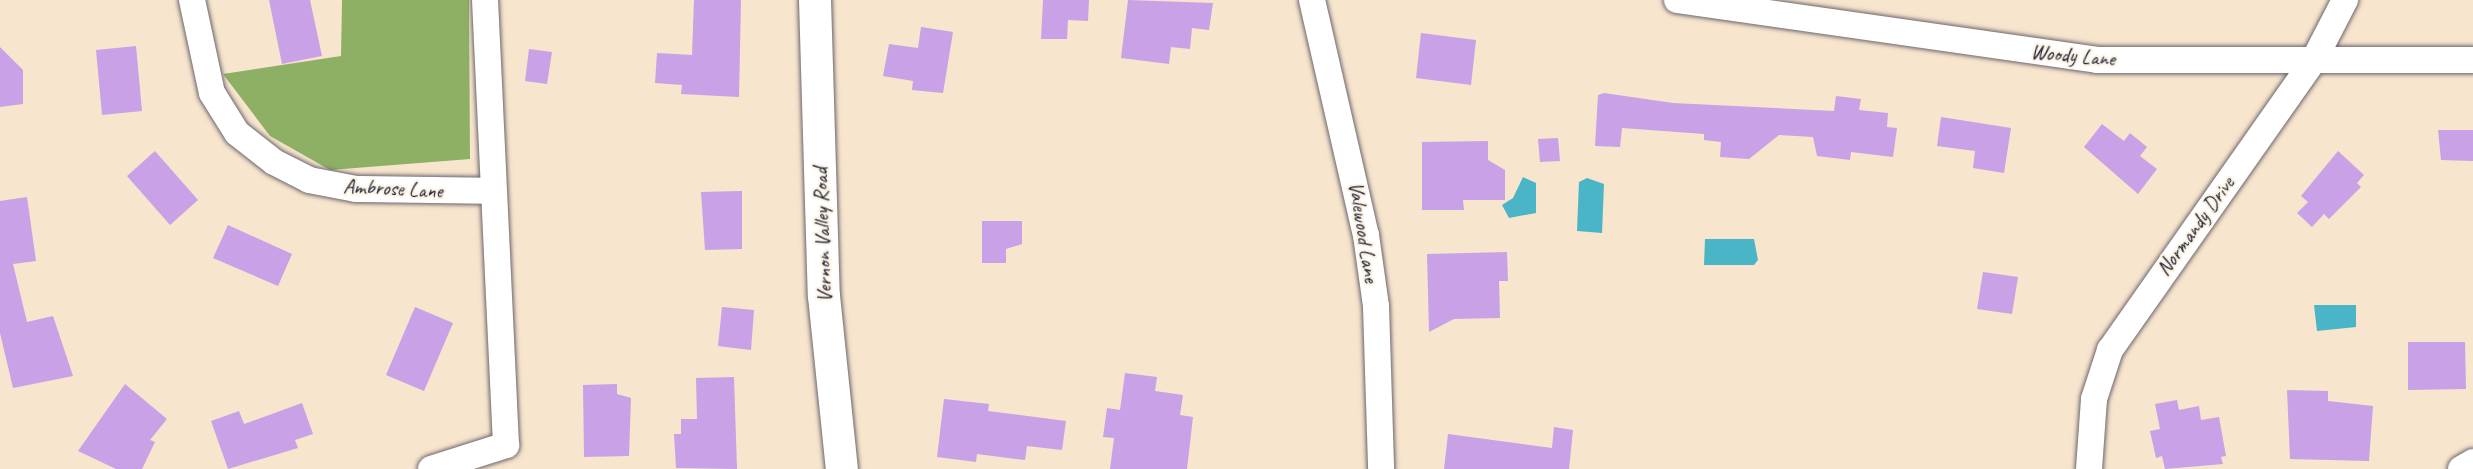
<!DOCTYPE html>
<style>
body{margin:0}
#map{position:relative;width:2473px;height:469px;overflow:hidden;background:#f7e5cd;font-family:Caveat,sans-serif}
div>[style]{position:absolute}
.forest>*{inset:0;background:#8eb065}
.water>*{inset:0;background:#4ab5c7}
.building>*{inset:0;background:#c8a1e6}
.roads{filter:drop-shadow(0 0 2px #6d666e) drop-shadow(0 0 2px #6d666e)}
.minor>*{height:26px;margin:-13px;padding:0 13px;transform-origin:13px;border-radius:13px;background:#fff}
.major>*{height:32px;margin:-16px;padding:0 16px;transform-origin:16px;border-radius:16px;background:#fff}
span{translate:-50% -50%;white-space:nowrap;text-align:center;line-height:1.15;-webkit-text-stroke:4.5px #fcf5e5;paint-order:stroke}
.street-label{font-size:21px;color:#22223b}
</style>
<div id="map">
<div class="forest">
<i style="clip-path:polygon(342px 0,469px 0,470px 159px,330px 170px,270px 136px,223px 74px,341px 56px)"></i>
</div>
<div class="water">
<i style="clip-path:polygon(1523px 177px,1536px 183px,1536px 213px,1509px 218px,1502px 205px,1513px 198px)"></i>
<i style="clip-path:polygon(1587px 178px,1604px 184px,1602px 233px,1577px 231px,1579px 182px)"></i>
<i style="clip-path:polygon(1705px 239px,1754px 239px,1758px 260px,1754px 265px,1704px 265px)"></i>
<i style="clip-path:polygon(2314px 305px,2356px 305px,2356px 327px,2317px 331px)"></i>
</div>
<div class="building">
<i style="clip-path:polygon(269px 0,310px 0,322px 56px,282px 64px)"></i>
<i style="clip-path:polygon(694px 0,741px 0,739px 97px,681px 94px,682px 85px,655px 83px,657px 53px,692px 55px)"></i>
<i style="clip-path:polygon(1043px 0,1089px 0,1088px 21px,1068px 20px,1067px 39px,1041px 39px)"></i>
<i style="clip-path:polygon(1128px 0,1213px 3px,1209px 30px,1192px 28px,1190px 49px,1171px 47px,1169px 64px,1121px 58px)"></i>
<i style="clip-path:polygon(921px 27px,953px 32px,943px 93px,912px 90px,913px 81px,883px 76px,889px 44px,918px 48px)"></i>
<i style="clip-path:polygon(1421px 33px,1476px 40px,1471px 85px,1416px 78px)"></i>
<i style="clip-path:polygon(136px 46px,142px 111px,102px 115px,96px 50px)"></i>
<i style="clip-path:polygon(0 47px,23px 70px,23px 104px,0 107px)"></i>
<i style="clip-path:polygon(529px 49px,552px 52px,547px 84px,525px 81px)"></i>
<i style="clip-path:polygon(1604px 93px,1673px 103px,1834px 111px,1836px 96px,1861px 99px,1859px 110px,1888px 113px,1887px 127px,1897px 128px,1893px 157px,1851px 152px,1850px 160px,1817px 156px,1813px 137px,1779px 135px,1749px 159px,1720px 157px,1721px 142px,1704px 140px,1704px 134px,1622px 128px,1620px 147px,1595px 146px,1598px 95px)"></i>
<i style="clip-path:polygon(1941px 117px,2011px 128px,2004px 173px,1973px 168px,1975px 151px,1937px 146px)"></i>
<i style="clip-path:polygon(2102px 124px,2124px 141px,2130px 133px,2147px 147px,2140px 156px,2157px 169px,2138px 194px,2084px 147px)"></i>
<i style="clip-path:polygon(2438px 130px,2473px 130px,2473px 161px,2441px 160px)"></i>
<i style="clip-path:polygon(1558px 138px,1560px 161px,1540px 162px,1538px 139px)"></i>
<i style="clip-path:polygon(1488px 141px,1488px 160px,1505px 170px,1505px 200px,1463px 200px,1464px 210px,1422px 210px,1422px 142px)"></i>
<i style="clip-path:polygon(155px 151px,198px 200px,170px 225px,127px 176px)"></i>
<i style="clip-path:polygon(2338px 151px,2364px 175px,2357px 183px,2361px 187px,2329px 219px,2324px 214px,2312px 227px,2297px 213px,2308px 202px,2301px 196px)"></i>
<i style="clip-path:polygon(742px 191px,742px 249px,705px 250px,701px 192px)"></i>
<i style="clip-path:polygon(27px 197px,36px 261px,13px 264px,27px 322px,53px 316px,73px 376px,13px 388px,0 333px,0 201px)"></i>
<i style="clip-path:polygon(982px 221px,1022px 221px,1022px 244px,1006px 249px,1006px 263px,982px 263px)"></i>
<i style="clip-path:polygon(228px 225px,292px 254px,278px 286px,213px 258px)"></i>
<i style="clip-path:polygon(1507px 252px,1508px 281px,1499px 281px,1500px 318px,1454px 319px,1429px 332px,1427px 254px)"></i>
<i style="clip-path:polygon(1983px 272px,2018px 277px,2012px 314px,1977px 309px)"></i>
<i style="clip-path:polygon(415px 307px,453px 323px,424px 391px,386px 375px)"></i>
<i style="clip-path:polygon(722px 307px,754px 310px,751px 350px,718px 346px)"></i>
<i style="clip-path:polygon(2408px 342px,2465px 342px,2466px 389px,2408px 390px)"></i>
<i style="clip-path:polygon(1125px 373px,1157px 377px,1155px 391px,1183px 395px,1180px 415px,1193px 417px,1187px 469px,1110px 469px,1114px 438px,1103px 437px,1107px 408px,1120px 410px)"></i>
<i style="clip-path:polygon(734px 377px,737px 469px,676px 468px,674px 434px,681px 434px,681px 419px,697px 419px,696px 378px)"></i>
<i style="clip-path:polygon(125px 384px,167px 419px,150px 440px,155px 442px,142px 469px,116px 469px,78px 451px)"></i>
<i style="clip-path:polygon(617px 384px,617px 394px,631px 398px,629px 456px,584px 457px,583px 385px)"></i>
<i style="clip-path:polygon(2287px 390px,2328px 391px,2328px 401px,2373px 406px,2369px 461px,2290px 459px)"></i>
<i style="clip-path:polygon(944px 399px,989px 404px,988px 411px,1066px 421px,1062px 450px,1027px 446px,1025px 460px,977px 454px,976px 462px,937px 457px)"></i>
<i style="clip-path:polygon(2177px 400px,2179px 410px,2199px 406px,2201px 420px,2219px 417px,2226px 456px,2221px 457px,2223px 464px,2165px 469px,2162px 456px,2156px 458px,2150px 431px,2160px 429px,2155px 404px)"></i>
<i style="clip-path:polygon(302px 403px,313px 434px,295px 440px,298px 448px,228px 469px,211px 421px,239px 411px,244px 424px)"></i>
<i style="clip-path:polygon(1554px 427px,1573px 430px,1569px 469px,1444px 469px,1448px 434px,1552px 448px)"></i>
</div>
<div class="roads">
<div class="minor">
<i style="left:192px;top:0;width:95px;rotate:77.9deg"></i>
<i style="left:212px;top:93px;width:47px;rotate:58deg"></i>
<i style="left:237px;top:133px;width:47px;rotate:38.1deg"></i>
<i style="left:274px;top:162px;width:39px;rotate:27deg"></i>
<i style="left:309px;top:180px;width:48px;rotate:10.8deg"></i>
<i style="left:356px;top:189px;width:135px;rotate:0.8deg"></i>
<i style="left:1312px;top:0;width:241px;rotate:77.1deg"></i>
<i style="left:1366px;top:235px;width:72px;rotate:82deg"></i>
<i style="left:1376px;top:306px;width:163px;rotate:88.2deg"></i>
<i style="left:1677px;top:0;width:424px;rotate:8.1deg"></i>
<i style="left:2097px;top:60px;width:376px"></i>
<i style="left:431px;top:469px;width:79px;rotate:-17.7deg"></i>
<i style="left:506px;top:445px;width:445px;rotate:-92.7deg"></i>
<i style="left:2089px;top:469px;width:70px;rotate:-85.9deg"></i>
<i style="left:2094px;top:399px;width:52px;rotate:-71.9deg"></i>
<i style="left:2110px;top:350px;width:355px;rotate:-54.9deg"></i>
<i style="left:2314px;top:60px;width:68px;rotate:-62.7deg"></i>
<i style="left:2461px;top:469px;width:14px;rotate:-30deg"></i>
</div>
<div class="major">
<i style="left:815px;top:0;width:296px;rotate:88.3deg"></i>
<i style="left:824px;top:296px;width:174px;rotate:84.1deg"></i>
</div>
</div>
<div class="street-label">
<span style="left:2073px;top:55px;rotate:5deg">Woody Lane</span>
<span style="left:393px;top:188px;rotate:3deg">Ambrose Lane</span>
<span style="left:2195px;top:226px;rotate:-54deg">Normandy Drive</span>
<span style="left:1364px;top:232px;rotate:81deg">Valewood Lane</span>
<span style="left:822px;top:235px;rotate:-92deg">Vernon Valley Road</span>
</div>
</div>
